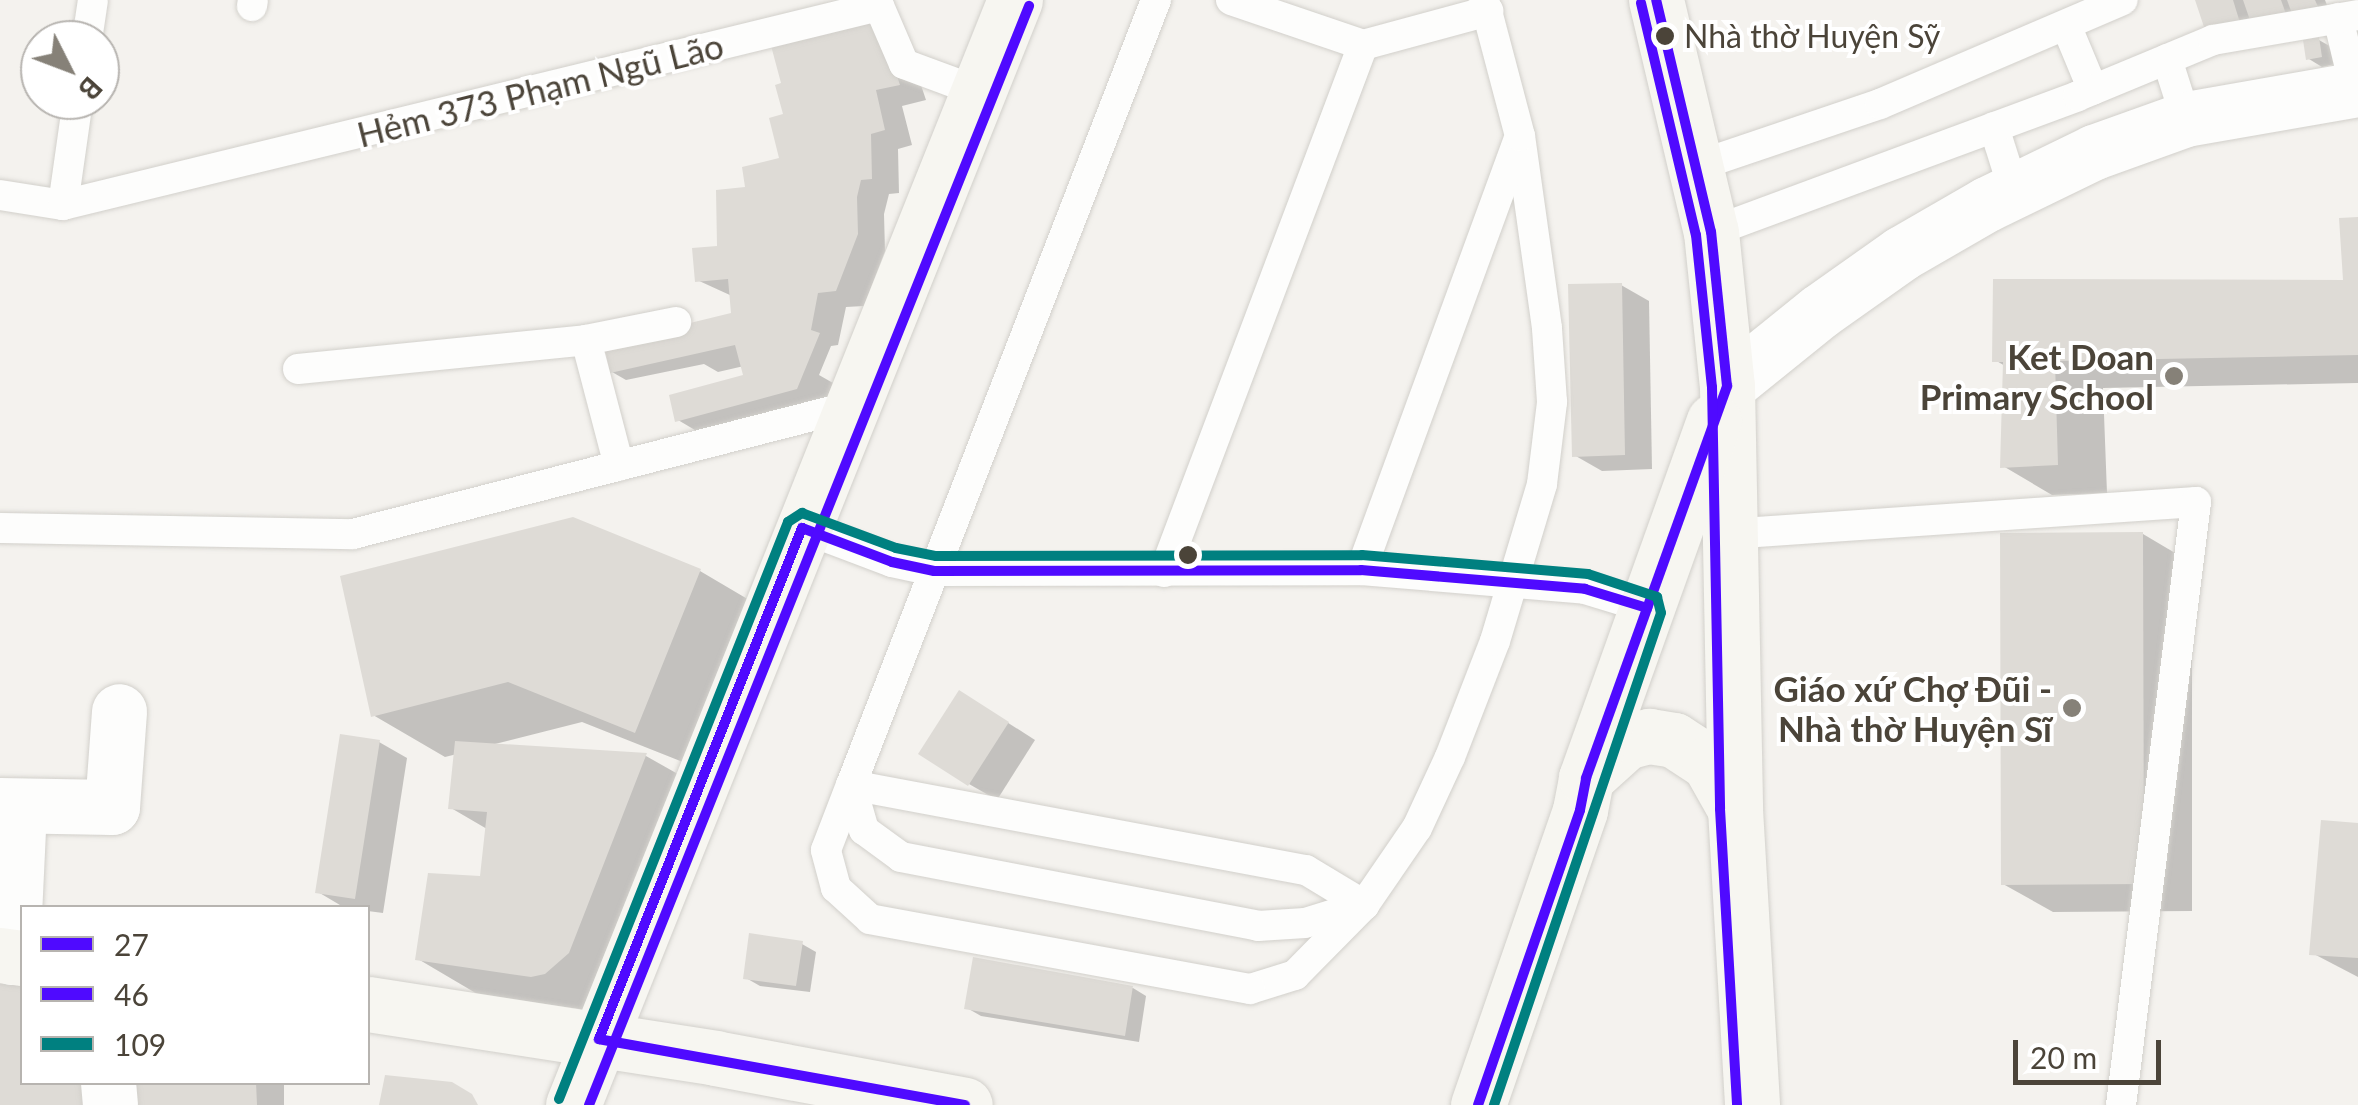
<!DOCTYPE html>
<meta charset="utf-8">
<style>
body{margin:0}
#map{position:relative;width:2358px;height:1105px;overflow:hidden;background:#f4f2ee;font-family:Lato,sans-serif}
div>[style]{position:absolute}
.shadow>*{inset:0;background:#0003}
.building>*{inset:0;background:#dedbd6}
.roads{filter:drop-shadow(0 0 2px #d2d0cb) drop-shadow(0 0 2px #d2d0cb)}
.lane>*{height:30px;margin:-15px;padding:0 15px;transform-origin:15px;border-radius:15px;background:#fdfdfc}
.street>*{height:55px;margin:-27.5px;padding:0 27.5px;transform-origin:27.5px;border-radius:27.5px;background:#fdfdfc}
.secondary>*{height:55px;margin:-27.5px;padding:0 27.5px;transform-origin:27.5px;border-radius:27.5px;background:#f7f6f1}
.bus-1>*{height:10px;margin:-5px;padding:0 5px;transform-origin:5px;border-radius:5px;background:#4f0aff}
.bus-2>*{height:10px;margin:-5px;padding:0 5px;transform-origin:5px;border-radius:5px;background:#4f0aff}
.bus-3>*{height:10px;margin:-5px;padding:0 5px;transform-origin:5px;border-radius:5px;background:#008080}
.dots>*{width:28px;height:28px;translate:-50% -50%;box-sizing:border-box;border:5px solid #fff;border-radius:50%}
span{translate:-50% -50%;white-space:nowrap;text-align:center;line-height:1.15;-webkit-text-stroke:8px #fff;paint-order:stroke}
.bus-label{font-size:32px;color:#4b4439}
.left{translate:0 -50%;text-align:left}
.street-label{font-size:35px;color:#4b4439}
.poi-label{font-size:35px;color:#4b4439;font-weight:700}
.right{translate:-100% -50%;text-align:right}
.legend{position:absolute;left:20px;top:905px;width:350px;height:180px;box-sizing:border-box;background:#fff;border:2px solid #b7b4b0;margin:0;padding:12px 18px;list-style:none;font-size:30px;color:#4b4439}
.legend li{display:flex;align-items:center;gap:20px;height:50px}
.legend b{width:50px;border:2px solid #b7b4b0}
.north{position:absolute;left:20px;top:20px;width:100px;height:100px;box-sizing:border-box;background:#fff;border:2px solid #b7b4b0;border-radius:50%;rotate:132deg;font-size:28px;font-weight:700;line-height:40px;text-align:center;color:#4b4439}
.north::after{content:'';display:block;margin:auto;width:35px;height:45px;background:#868178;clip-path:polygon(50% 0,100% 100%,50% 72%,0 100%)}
.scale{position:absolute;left:2013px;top:1040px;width:148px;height:45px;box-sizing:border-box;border:5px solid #4b4439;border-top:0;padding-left:12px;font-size:30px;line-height:35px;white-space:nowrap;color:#4b4439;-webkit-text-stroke:8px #fff;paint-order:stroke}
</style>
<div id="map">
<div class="shadow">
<i style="clip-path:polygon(2197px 0,2325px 0,2331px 16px,2253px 33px)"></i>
<i style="clip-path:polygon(904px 34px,926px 100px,902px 106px,912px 145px,898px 149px,899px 193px,889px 194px,884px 214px,885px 251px,864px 306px,846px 307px,838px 345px,831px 346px,819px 375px,833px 383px,824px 405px,705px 436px,678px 420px,746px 376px,744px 366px,718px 372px,704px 364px,626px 380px,612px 372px,734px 315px,732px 296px,697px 280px,720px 248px,747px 190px,782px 159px,786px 116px)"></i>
<i style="clip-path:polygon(2319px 40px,2333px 48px,2335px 64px,2322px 67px,2309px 59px)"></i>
<i style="clip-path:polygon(2358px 219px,2358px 383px,2103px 388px,2107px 493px,2052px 495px,2003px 466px,2005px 366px,1995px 360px,2345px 282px)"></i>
<i style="clip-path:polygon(1621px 285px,1649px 301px,1652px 469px,1602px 471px,1574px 455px)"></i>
<i style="clip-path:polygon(2143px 534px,2192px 563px,2192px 911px,2053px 912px,2003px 884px)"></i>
<i style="clip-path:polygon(700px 571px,771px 613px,708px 772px,582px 722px,491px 745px,646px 756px,715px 795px,594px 1011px,479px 995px,418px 959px,491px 880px,487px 829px,451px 808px,457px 754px,445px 757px,373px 715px)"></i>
<i style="clip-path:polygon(988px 710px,1035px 740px,997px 800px,969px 784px)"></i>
<i style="clip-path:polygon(379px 742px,407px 758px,383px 913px,345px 908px,318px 892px)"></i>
<i style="clip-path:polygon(2358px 826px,2358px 977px,2312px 953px)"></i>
<i style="clip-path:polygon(802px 944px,816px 952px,810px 992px,760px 986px,746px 978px)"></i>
<i style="clip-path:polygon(0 983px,22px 987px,22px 1082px,284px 1082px,284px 1105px,0 1105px)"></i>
<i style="clip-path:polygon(1133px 988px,1146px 996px,1139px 1042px,981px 1016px,967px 1008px)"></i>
</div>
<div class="building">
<i style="clip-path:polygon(2195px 0,2233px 0,2241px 26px,2207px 36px)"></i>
<i style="clip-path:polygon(2243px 0,2281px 0,2287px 17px,2253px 29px)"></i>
<i style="clip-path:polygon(2287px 0,2315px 0,2319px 9px,2294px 19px)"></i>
<i style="clip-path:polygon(876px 15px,900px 85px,876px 90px,885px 130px,871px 134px,872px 179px,861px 180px,857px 197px,858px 234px,836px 291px,818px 293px,811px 330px,820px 333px,797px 389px,675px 422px,669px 395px,743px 375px,735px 345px,610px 373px,604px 344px,731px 313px,728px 279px,695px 282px,692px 248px,717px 246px,716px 190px,745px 187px,742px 167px,779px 158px,769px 118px,783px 114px,775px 85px,781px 83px,770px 42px)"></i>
<i style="clip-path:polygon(2319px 37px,2322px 57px,2306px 60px,2303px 40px)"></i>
<i style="clip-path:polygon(2358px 217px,2358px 355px,2055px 361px,2058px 465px,2000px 468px,2003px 362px,1992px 362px,1993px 279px,2343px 280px,2339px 218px)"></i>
<i style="clip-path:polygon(1622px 283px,1625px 455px,1572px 457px,1568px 284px)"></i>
<i style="clip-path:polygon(573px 517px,701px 569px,635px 733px,508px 682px,371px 717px,340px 576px)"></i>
<i style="clip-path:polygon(2143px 532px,2144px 884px,2001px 885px,2000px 533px)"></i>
<i style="clip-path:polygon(959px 690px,1009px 722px,968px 786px,918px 754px)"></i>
<i style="clip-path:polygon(340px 734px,380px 740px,355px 899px,315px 893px)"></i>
<i style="clip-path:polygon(455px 741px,647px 753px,569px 953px,545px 974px,531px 977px,415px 960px,428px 873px,480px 876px,487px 812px,448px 809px)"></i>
<i style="clip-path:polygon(2321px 820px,2358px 823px,2358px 958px,2309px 955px)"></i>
<i style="clip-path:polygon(749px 933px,803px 941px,796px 986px,743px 979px)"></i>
<i style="clip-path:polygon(973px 957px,1133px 986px,1125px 1036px,964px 1009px)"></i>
<i style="clip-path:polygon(0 981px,22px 985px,22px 1082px,98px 1082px,100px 1105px,0 1105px)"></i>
<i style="clip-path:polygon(385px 1075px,452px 1082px,472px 1094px,478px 1105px,379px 1105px)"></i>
<i style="clip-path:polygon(132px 1082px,256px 1082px,257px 1105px,127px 1105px)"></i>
</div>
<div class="roads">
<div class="lane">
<i style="left:1156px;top:0;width:842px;rotate:111.23deg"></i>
<i style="left:851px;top:785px;width:47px;rotate:73.9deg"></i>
<i style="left:864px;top:830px;width:46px;rotate:36.1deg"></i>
<i style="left:901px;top:857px;width:364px;rotate:10.9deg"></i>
<i style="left:1258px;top:926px;width:47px;rotate:-3.7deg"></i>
<i style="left:1305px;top:923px;width:62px;rotate:-17deg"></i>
<i style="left:1364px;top:905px;width:93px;rotate:-55.5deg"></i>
<i style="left:1417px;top:828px;width:78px;rotate:-65.1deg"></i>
<i style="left:1450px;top:757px;width:124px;rotate:-68.8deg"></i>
<i style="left:1495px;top:641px;width:164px;rotate:-73.3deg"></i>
<i style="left:1542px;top:484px;width:83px;rotate:-83deg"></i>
<i style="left:1552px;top:402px;width:74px;rotate:-93.9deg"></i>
<i style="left:1547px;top:328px;width:194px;rotate:-98deg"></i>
<i style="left:1231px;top:0;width:139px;rotate:18.8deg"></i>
<i style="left:1363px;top:45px;width:130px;rotate:-15.2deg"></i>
<i style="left:252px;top:6px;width:6px;rotate:-81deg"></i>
<i style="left:2338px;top:18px;width:73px;rotate:76.5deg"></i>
<i style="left:2066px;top:25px;width:70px;rotate:67.4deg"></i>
<i style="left:87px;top:40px;width:40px;rotate:-81.5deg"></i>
<i style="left:2167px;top:59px;width:63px;rotate:72.4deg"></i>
<i style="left:1994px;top:127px;width:67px;rotate:72.6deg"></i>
<i style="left:1697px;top:166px;width:193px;rotate:-18.7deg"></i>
<i style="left:1880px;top:104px;width:264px;rotate:-23.2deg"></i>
<i style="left:0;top:195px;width:64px;rotate:9deg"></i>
<i style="left:63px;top:205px;width:840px;rotate:-13.71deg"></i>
<i style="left:879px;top:6px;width:63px;rotate:66.7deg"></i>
<i style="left:904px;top:64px;width:78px;rotate:20.3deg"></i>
<i style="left:63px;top:205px;width:106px;rotate:-81.9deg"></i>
<i style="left:1711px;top:232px;width:391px;rotate:-20.3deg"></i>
<i style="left:2078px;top:96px;width:146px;rotate:-22.5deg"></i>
<i style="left:2213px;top:40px;width:147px;rotate:-9.8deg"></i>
<i style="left:586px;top:340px;width:130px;rotate:75.3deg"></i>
<i style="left:298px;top:369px;width:289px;rotate:-5.7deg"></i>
<i style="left:586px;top:340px;width:92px;rotate:-11.3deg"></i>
<i style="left:0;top:528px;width:353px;rotate:1deg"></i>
<i style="left:353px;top:534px;width:514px;rotate:-14.41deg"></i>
<i style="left:802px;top:528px;width:96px;rotate:20.7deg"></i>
<i style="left:892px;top:562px;width:43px;rotate:12.1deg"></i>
<i style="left:934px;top:571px;width:427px;rotate:-0.1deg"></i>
<i style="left:1361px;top:570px;width:225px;rotate:4.8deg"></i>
<i style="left:1585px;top:589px;width:65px;rotate:17deg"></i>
<i style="left:1728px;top:534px;width:469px;rotate:-3.9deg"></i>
<i style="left:2196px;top:502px;width:608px;rotate:97.09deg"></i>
<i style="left:1361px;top:570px;width:462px;rotate:-69.9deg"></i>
<i style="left:1520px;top:136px;width:141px;rotate:-104.8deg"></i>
<i style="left:1164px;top:572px;width:563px;rotate:-69.31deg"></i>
<i style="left:851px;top:785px;width:463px;rotate:10.6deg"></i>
<i style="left:1306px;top:870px;width:68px;rotate:31.1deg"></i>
<i style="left:1364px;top:905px;width:98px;rotate:134.6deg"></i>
<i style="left:1295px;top:975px;width:47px;rotate:162.7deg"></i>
<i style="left:1250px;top:989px;width:386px;rotate:-169.6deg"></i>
<i style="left:870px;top:919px;width:46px;rotate:-137.6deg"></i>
<i style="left:836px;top:888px;width:39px;rotate:-105deg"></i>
<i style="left:826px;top:850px;width:70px;rotate:-69deg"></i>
</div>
<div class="street">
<i style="left:1727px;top:386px;width:119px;rotate:-38.9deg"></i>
<i style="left:1820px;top:311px;width:100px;rotate:-35.3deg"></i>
<i style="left:1902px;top:253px;width:98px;rotate:-30deg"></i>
<i style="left:1987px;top:204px;width:119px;rotate:-25.9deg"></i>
<i style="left:2094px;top:152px;width:98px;rotate:-19.7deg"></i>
<i style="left:2186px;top:119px;width:175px;rotate:-9.9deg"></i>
<i style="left:0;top:805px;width:112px;rotate:1deg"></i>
<i style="left:112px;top:807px;width:96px;rotate:-85.8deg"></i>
<i style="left:12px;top:957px;width:150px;rotate:-87.3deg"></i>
<i style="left:108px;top:1082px;width:23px;rotate:85deg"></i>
</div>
<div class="secondary">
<i style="left:1656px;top:0;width:238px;rotate:76.7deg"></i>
<i style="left:1711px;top:232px;width:155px;rotate:84.1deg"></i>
<i style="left:1727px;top:386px;width:423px;rotate:88.9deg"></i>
<i style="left:1735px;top:809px;width:296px;rotate:86.7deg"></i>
<i style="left:1586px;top:778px;width:54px;rotate:-42deg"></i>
<i style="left:1626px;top:742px;width:24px;rotate:-15deg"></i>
<i style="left:1649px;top:736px;width:25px;rotate:9deg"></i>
<i style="left:1674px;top:740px;width:42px;rotate:33.3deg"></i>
<i style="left:1709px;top:763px;width:53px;rotate:60.5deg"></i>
<i style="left:0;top:955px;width:22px;rotate:8deg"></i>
<i style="left:368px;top:1004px;width:351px;rotate:8.8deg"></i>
<i style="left:715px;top:1058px;width:254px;rotate:10.6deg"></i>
<i style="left:573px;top:1105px;width:1190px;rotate:-68.2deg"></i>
<i style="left:1478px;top:1105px;width:312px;rotate:-70.9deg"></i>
<i style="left:1580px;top:810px;width:33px;rotate:-79deg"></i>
<i style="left:1586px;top:778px;width:379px;rotate:-70.3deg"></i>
</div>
</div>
<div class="bus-1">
<i style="left:965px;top:1105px;width:372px;rotate:-169.8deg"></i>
<i style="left:599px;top:1039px;width:550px;rotate:-68.33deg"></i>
<i style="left:802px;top:528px;width:96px;rotate:20.7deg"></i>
<i style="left:892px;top:562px;width:43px;rotate:12.1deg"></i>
<i style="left:934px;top:571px;width:427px;rotate:-0.1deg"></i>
<i style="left:1361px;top:570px;width:225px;rotate:4.8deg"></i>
<i style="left:1585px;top:589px;width:65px;rotate:17deg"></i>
<i style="left:1478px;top:1105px;width:312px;rotate:-70.9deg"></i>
<i style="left:1580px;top:810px;width:33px;rotate:-79deg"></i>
<i style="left:1586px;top:778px;width:417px;rotate:-70.2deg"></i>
<i style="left:1727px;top:386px;width:155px;rotate:-95.9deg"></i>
<i style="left:1711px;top:232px;width:238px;rotate:-103.3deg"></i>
</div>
<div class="bus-2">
<i style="left:1641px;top:3px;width:238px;rotate:76.7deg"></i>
<i style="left:1696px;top:235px;width:153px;rotate:84deg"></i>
<i style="left:1712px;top:387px;width:422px;rotate:88.9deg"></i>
<i style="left:1720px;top:809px;width:296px;rotate:86.7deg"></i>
<i style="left:589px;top:1105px;width:1184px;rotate:-68.18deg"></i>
</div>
<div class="bus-3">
<i style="left:559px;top:1099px;width:621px;rotate:-68.35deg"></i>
<i style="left:788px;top:522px;width:17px;rotate:-33deg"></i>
<i style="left:802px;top:513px;width:100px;rotate:20.4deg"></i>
<i style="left:896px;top:548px;width:41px;rotate:11.3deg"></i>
<i style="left:936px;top:556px;width:426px;rotate:-0.1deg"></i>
<i style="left:1362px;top:555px;width:227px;rotate:4.8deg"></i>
<i style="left:1588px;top:574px;width:73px;rotate:18.4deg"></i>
<i style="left:1657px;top:597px;width:16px;rotate:76deg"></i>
<i style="left:1661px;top:613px;width:520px;rotate:108.75deg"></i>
</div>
<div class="dots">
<i style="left:1665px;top:36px;background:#4b4439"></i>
<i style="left:2174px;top:376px;background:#868178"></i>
<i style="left:1188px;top:555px;background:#4b4439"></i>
<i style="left:2072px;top:708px;background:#868178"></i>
</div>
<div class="bus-label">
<span class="left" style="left:1684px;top:36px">Nhà thờ Huyện Sỹ</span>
</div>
<div class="street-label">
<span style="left:540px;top:89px;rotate:-14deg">Hẻm 373 Phạm Ngũ Lão</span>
</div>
<div class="poi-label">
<span class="right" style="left:2154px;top:376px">Ket Doan<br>Primary School</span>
<span class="right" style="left:2052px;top:708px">Giáo xứ Chợ Đũi -<br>Nhà thờ Huyện Sĩ</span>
</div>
<ul class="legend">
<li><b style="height:12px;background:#4f0aff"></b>27</li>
<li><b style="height:12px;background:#4f0aff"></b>46</li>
<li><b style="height:12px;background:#008080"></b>109</li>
</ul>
<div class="north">B</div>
<div class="scale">20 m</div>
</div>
